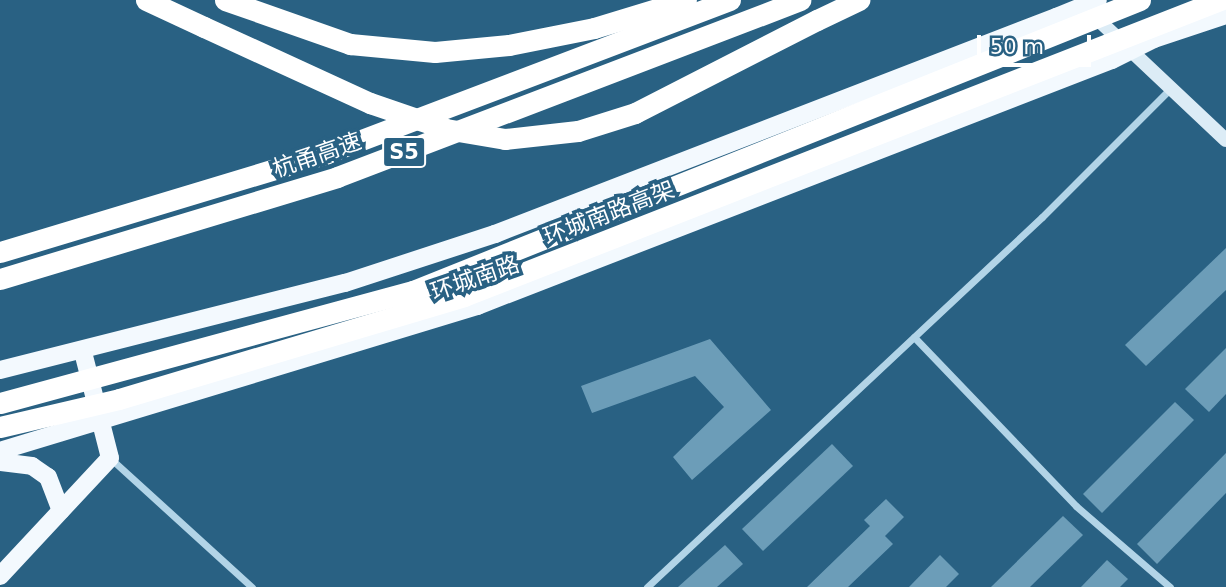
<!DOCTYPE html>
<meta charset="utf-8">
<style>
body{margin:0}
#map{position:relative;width:1226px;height:587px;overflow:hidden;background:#296183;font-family:"DejaVu Sans","Noto Sans SC",sans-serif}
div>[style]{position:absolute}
.building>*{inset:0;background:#6c9db8}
.street>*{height:7px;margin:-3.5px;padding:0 3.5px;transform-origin:3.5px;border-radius:3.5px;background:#b2d4e7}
.secondary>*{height:14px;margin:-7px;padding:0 7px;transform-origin:7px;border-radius:7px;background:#dcecf6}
.primary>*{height:18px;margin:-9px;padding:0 9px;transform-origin:9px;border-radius:9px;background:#f3f9fe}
.highway>*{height:21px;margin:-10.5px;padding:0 10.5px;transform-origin:10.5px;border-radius:10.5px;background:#fff}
.primary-bridge>*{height:18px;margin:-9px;padding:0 9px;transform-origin:9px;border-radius:9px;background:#f3f9fe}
.highway-bridge>*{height:21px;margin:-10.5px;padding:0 10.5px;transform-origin:10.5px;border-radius:10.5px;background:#fff}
span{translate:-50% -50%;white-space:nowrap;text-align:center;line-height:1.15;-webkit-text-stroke:7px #296183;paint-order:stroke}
.shield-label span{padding:2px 5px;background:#296183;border:2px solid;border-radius:5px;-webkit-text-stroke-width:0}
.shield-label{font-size:21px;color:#fff;font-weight:700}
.street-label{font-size:23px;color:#fff}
.scale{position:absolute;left:977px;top:35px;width:114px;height:32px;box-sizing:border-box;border:4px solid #fff;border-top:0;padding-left:9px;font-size:21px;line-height:24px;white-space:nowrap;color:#fff;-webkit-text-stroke:5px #296183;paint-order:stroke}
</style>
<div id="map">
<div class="building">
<i style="clip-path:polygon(1226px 248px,1226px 290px,1146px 366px,1125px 345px)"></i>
<i style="clip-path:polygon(710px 339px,771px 410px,692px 480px,673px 457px,724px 407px,695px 376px,592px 413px,581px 386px)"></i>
<i style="clip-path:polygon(1226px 348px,1226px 394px,1209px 412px,1185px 389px)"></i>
<i style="clip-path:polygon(1175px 402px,1194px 420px,1102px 513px,1083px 494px)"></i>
<i style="clip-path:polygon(832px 444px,853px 466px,763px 551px,742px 529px)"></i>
<i style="clip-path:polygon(1226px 453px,1226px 493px,1157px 564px,1137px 544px)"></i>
<i style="clip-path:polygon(886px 499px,904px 517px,885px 536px,893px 544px,848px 587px,807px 587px,870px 526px,864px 520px)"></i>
<i style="clip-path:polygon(1063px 516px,1083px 535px,1030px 587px,991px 587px)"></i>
<i style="clip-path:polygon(725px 545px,743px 564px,717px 587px,678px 587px)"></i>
<i style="clip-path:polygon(940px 555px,959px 574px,946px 587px,909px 587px)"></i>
<i style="clip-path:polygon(1107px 560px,1128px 579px,1120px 587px,1081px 587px)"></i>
</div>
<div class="street">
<i style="left:914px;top:337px;width:234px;rotate:46.2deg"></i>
<i style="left:1076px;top:506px;width:124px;rotate:40.8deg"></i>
<i style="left:110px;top:458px;width:192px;rotate:42.3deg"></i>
<i style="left:647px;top:587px;width:541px;rotate:-43.13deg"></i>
<i style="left:1042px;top:217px;width:182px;rotate:-45deg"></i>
</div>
<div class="secondary">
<i style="left:1091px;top:13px;width:185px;rotate:43.3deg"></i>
</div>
<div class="primary">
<i style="left:1154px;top:39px;width:76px;rotate:-18.4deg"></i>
<i style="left:0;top:370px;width:356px;rotate:-14.2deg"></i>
<i style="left:345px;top:283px;width:158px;rotate:-18.1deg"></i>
<i style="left:495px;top:234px;width:602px;rotate:-21.15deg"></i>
<i style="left:0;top:451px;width:499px;rotate:-16.9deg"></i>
<i style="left:477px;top:306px;width:681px;rotate:-21.18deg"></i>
<i style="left:0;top:462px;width:32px;rotate:7deg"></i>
<i style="left:32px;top:466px;width:19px;rotate:35deg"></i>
<i style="left:48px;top:477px;width:36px;rotate:69deg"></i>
<i style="left:0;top:576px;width:161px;rotate:-47deg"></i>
<i style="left:110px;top:458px;width:109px;rotate:-104.3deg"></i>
</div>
<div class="highway">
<i style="left:146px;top:0;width:64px;rotate:25deg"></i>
<i style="left:225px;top:0;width:133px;rotate:19.4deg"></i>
<i style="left:350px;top:44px;width:85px;rotate:5.4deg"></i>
<i style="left:435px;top:52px;width:74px;rotate:-5.4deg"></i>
<i style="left:509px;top:45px;width:87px;rotate:-11.3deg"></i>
<i style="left:594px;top:28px;width:96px;rotate:-16.9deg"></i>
<i style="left:817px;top:20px;width:47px;rotate:-25.5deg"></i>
<i style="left:0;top:252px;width:342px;rotate:-16.8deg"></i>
<i style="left:327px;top:153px;width:431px;rotate:-20.8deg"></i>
<i style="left:0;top:279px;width:352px;rotate:-16.8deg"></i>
<i style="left:337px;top:177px;width:496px;rotate:-20.9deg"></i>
</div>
<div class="primary-bridge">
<i style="left:1056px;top:17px;width:45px;rotate:-22deg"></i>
<i style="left:1112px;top:60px;width:47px;rotate:-26.6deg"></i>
</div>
<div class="highway-bridge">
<i style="left:204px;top:27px;width:183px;rotate:24.6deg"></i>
<i style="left:370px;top:103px;width:80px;rotate:18.9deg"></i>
<i style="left:446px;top:129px;width:60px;rotate:9.6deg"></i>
<i style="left:505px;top:139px;width:73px;rotate:-6.3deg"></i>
<i style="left:578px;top:131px;width:60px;rotate:-17.5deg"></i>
<i style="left:635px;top:113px;width:204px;rotate:-27.1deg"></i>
<i style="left:0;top:403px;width:428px;rotate:-15.2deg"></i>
<i style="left:413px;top:291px;width:783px;rotate:-21.81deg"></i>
<i style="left:0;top:427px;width:122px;rotate:-13.2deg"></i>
<i style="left:119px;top:399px;width:360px;rotate:-16.6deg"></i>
<i style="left:464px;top:296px;width:812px;rotate:-21.38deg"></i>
</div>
<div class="shield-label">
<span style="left:404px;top:152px">S5</span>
</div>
<div class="street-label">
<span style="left:317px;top:155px;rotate:-19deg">杭甬高速</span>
<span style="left:609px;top:213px;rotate:-21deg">环城南路高架</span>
<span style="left:475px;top:278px;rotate:-19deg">环城南路</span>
</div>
<div class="scale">50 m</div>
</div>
